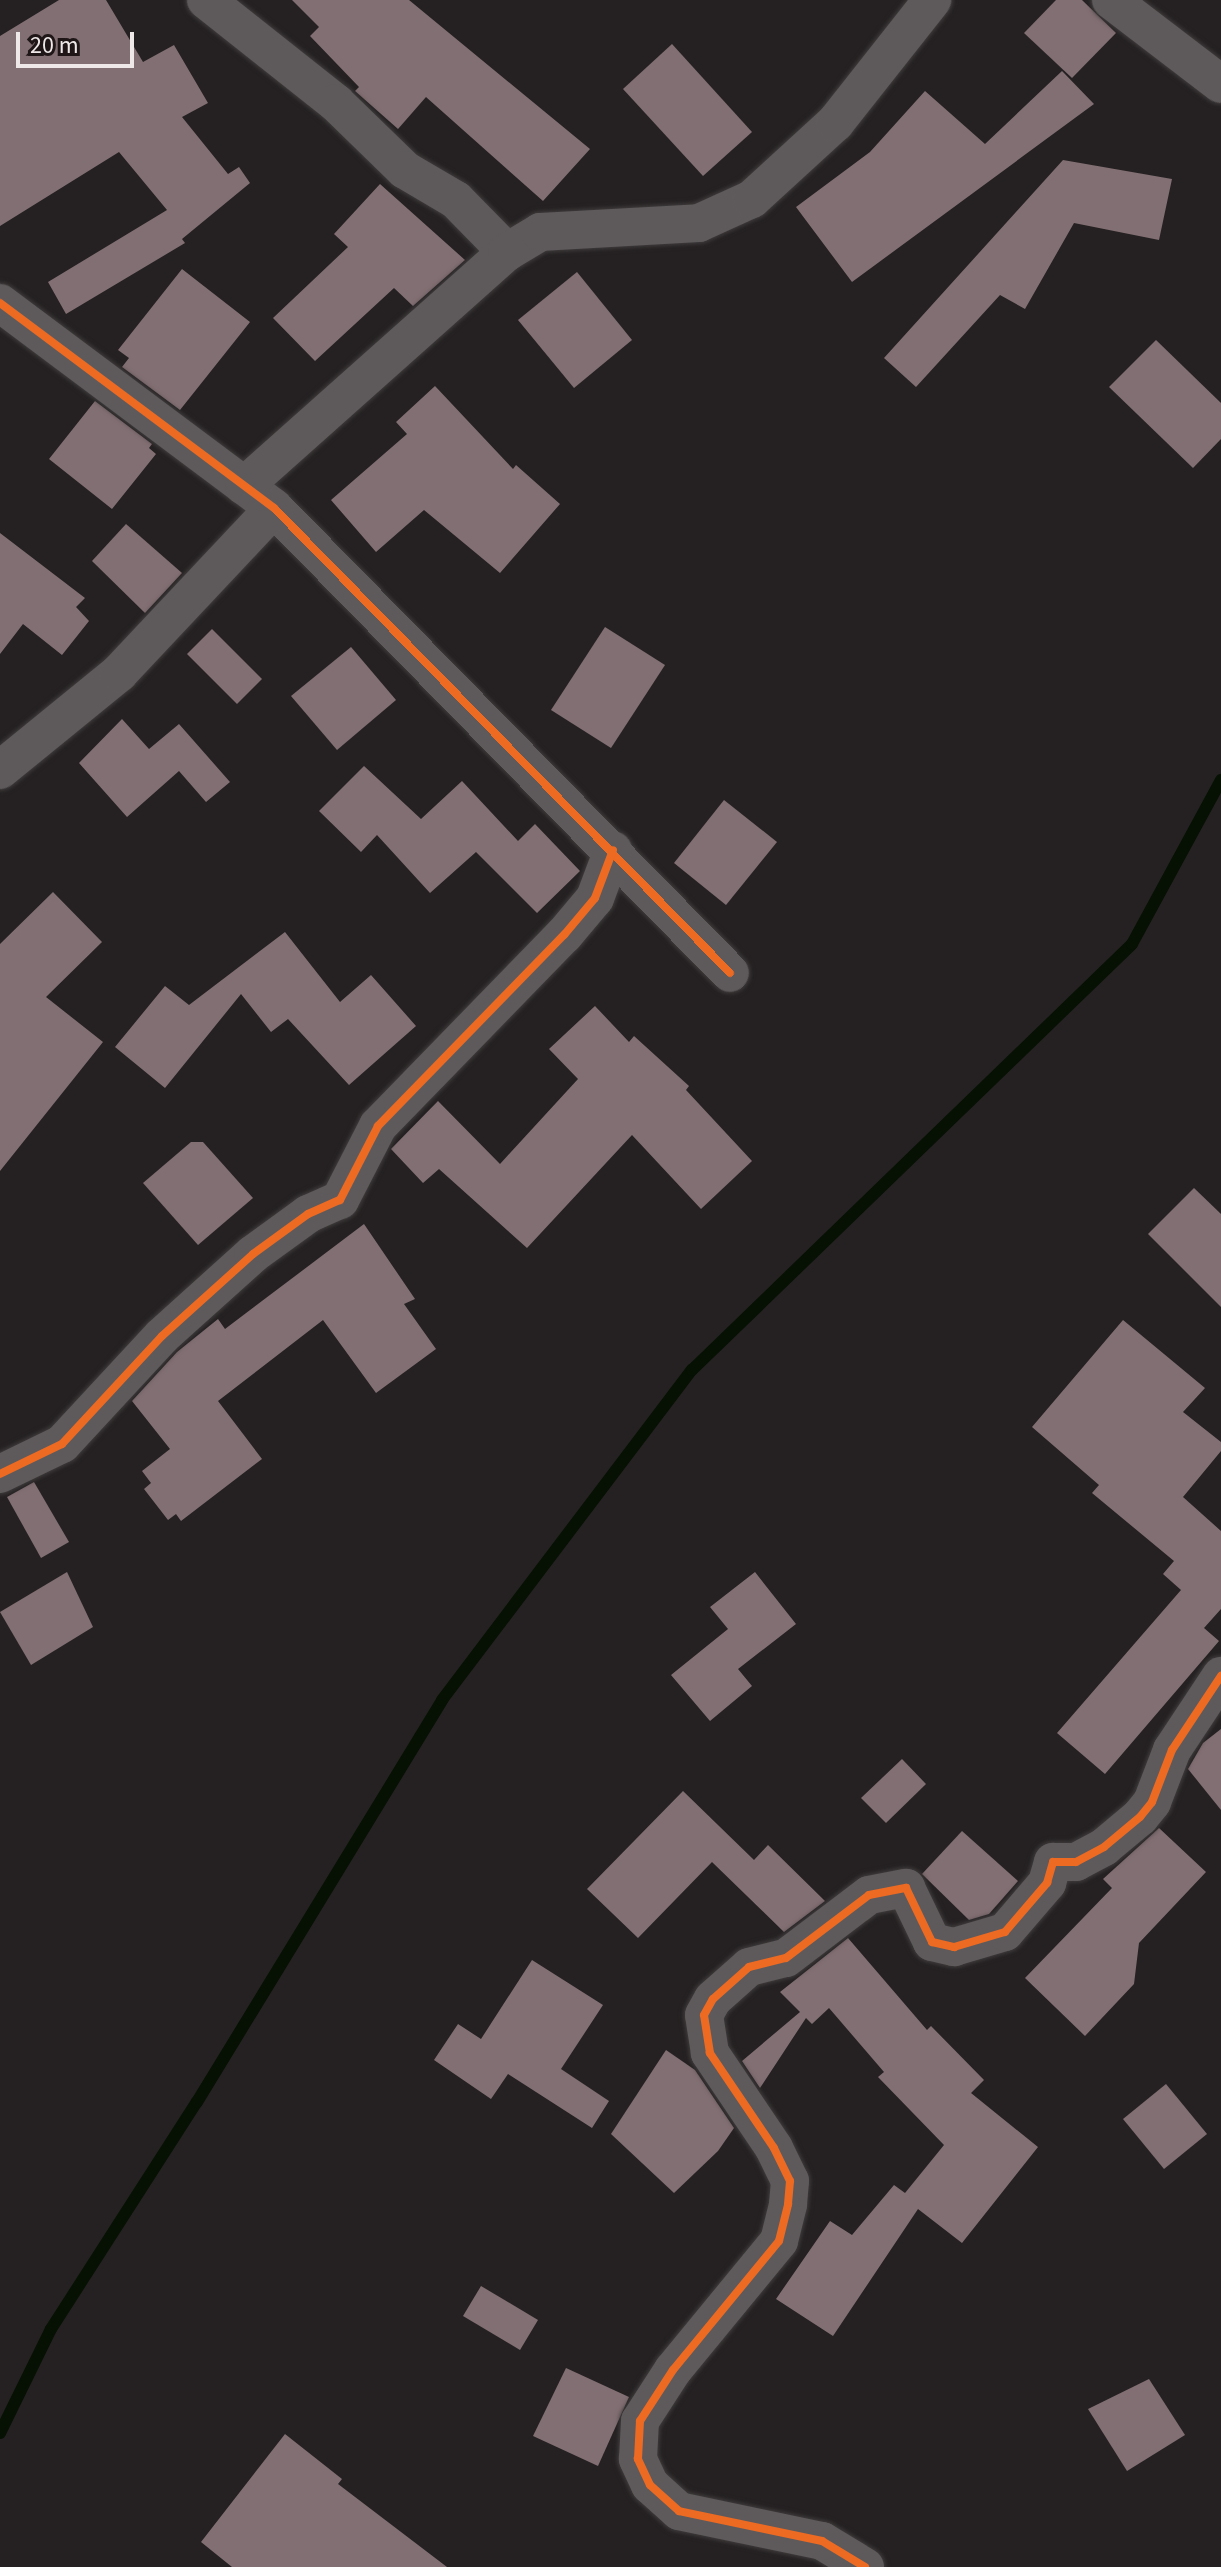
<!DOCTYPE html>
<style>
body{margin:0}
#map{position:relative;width:1221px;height:2567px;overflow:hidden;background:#252122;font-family:"Source Sans 3",sans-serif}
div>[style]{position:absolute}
.stream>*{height:12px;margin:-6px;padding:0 6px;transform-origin:6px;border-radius:6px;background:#061103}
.building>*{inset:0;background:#826f73}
.roads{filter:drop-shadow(0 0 2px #3f3b3c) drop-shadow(0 0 2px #3f3b3c)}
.minor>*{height:38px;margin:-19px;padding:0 19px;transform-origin:19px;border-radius:19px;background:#5e5a5b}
.cycleway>*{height:8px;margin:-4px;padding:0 4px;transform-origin:4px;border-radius:4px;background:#ed6a23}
span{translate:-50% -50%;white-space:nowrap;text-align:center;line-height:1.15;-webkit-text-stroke:8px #1e1617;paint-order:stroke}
.scale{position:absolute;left:16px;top:32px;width:118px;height:36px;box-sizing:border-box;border:4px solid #eee8e9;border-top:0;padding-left:10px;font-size:24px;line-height:28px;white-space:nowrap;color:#eee8e9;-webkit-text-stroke:6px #1e1617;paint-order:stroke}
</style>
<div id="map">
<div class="stream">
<i style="left:0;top:2433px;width:116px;rotate:-63.9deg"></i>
<i style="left:51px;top:2329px;width:270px;rotate:-57.3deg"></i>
<i style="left:197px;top:2102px;width:471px;rotate:-58.6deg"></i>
<i style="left:442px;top:1700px;width:414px;rotate:-52.9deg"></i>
<i style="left:692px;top:1370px;width:612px;rotate:-44.07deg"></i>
<i style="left:1132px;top:944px;width:187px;rotate:-61.5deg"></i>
</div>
<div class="building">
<i style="clip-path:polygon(59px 0,106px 0,143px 62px,174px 45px,208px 103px,182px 117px,228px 174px,239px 167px,250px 183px,182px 239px,185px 243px,66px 314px,48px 282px,167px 210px,119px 152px,0 226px,0 36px)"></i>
<i style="clip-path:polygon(292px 0,409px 0,590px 149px,543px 201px,426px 97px,398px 129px,355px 91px,359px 87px,310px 36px,319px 27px)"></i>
<i style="clip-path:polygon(1056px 0,1082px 0,1116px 33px,1072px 78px,1024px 33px)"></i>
<i style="clip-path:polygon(672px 44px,752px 132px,703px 176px,623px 89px)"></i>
<i style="clip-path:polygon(1062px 71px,1094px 104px,852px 282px,796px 207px,870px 152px,925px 91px,985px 144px)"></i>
<i style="clip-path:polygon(1063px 160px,1172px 179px,1159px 240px,1074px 223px,1025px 309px,1000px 295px,916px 387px,884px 358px)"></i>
<i style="clip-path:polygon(380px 184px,465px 260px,413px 306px,394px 288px,315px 361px,273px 318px,348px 247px,334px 234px)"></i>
<i style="clip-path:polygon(182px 269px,250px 322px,180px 410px,122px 367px,129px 358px,118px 350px)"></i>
<i style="clip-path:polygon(577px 272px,632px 340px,574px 388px,518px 320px)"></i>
<i style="clip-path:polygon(1156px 340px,1221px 403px,1221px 439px,1193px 468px,1109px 387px)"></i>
<i style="clip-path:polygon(435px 386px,513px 469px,516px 465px,560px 504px,500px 573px,424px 510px,376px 552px,331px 500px,407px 434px,396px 422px)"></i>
<i style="clip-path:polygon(95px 401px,152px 444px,149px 448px,156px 454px,112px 509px,49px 459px)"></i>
<i style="clip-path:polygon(126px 524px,182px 573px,145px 613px,92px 561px)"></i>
<i style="clip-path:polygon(0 533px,85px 598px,76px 607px,89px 621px,62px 655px,23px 624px,0 654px)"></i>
<i style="clip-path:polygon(605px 627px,665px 665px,611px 748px,551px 710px)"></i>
<i style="clip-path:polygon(212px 629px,262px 679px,237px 704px,187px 654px)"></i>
<i style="clip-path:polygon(351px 647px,396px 700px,337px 750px,291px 696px)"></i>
<i style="clip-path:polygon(122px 719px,149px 749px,179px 724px,230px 782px,206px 802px,179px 771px,127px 817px,79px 763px)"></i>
<i style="clip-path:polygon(364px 766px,421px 819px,462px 781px,518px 841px,535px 824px,580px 871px,537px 913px,476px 852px,430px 893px,377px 835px,361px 852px,319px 811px)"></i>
<i style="clip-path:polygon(724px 800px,777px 842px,726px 905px,674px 863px)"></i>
<i style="clip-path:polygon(53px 892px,102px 942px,46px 997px,103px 1042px,0 1171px,0 944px)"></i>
<i style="clip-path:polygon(285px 932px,340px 1002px,371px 975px,416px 1026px,349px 1085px,288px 1019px,271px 1032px,241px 994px,165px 1088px,115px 1047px,165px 986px,189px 1005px)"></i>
<i style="clip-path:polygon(595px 1006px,629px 1042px,634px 1036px,689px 1086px,686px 1090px,752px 1161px,701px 1209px,632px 1135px,527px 1248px,439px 1169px,423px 1183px,391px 1149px,438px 1101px,500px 1164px,578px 1079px,549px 1049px)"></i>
<i style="clip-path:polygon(191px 1142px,203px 1142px,253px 1198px,198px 1245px,143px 1183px)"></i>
<i style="clip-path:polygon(1194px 1188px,1221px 1214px,1221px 1307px,1148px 1234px)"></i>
<i style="clip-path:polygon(364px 1224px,415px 1299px,404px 1304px,436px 1349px,376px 1393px,323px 1320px,218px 1401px,262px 1459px,181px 1521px,176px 1514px,168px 1520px,144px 1489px,151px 1483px,142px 1471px,170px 1449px,132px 1401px,177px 1352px,218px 1319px,225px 1329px)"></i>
<i style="clip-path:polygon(1123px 1320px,1205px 1388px,1183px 1412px,1221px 1442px,1221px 1451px,1183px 1497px,1221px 1531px,1221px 1609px,1204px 1628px,1219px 1641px,1105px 1774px,1057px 1733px,1181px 1590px,1163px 1574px,1174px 1561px,1092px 1493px,1099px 1485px,1032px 1427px)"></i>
<i style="clip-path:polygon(34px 1482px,69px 1542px,41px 1558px,7px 1497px)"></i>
<i style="clip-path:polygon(67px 1572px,93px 1627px,31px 1665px,0 1612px)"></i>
<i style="clip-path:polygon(755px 1572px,796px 1624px,738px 1669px,752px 1686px,710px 1721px,671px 1675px,728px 1629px,710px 1607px)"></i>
<i style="clip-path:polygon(1221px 1729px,1221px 1810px,1188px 1769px,1203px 1743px)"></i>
<i style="clip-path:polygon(902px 1759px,926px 1784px,886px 1823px,861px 1798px)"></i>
<i style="clip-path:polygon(683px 1791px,754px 1860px,768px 1845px,825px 1901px,784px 1932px,712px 1862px,638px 1938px,587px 1889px)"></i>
<i style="clip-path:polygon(1159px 1828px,1206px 1872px,1139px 1943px,1134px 1984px,1085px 2036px,1025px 1978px,1112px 1888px,1103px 1879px)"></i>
<i style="clip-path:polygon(962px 1831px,1018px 1881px,989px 1914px,969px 1920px,922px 1874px)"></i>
<i style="clip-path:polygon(848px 1938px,927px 2030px,931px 2026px,984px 2080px,971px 2093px,1038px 2147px,962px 2243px,918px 2209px,833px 2336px,776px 2299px,830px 2221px,852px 2235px,894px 2185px,905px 2193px,944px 2145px,878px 2077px,884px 2072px,829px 2008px,812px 2024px,806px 2018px,760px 2088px,742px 2061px,800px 2012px,780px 1992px)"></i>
<i style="clip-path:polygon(532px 1960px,603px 2005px,561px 2069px,609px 2101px,592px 2128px,508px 2074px,491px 2099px,434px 2060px,458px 2024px,481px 2039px)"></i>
<i style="clip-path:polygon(666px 2050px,695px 2070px,734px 2128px,718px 2151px,674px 2193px,611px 2134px)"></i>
<i style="clip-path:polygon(1166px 2084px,1207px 2134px,1164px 2169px,1123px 2119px)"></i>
<i style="clip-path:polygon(481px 2286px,538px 2320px,520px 2350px,463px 2316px)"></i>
<i style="clip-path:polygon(566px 2368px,629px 2397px,598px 2466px,533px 2436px)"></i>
<i style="clip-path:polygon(1149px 2379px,1185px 2435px,1127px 2471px,1088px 2409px)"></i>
<i style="clip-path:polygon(285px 2434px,342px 2479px,338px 2484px,447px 2567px,232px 2567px,201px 2542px)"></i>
</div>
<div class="roads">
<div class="minor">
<i style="left:206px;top:0;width:166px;rotate:38.4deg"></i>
<i style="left:336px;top:103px;width:96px;rotate:44.2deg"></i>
<i style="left:405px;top:170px;width:59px;rotate:30.5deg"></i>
<i style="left:456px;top:200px;width:73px;rotate:45.6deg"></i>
<i style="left:1111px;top:0;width:138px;rotate:37.4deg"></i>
<i style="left:0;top:303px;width:342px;rotate:36.8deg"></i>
<i style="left:274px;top:508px;width:651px;rotate:45.56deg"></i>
<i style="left:244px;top:486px;width:352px;rotate:-41.7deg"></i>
<i style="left:507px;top:252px;width:39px;rotate:-31deg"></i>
<i style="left:540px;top:232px;width:159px;rotate:-3.2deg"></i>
<i style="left:699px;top:223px;width:58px;rotate:-24.4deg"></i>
<i style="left:752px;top:199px;width:113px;rotate:-42.5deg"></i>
<i style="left:835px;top:123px;width:157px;rotate:-51.7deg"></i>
<i style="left:0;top:770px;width:154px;rotate:-39.2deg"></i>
<i style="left:119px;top:673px;width:226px;rotate:-46.8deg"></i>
<i style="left:0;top:1474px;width:69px;rotate:-25.8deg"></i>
<i style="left:62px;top:1444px;width:147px;rotate:-47.2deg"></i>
<i style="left:162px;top:1336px;width:122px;rotate:-42deg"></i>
<i style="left:253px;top:1254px;width:68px;rotate:-36deg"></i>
<i style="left:308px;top:1214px;width:35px;rotate:-24deg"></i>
<i style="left:340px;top:1200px;width:83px;rotate:-62.8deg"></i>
<i style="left:378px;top:1126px;width:267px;rotate:-45.8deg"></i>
<i style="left:564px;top:935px;width:48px;rotate:-50deg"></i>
<i style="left:595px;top:898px;width:51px;rotate:-69.4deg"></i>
<i style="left:865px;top:2567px;width:50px;rotate:-148.8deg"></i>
<i style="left:822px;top:2541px;width:146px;rotate:-168.2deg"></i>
<i style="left:679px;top:2511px;width:39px;rotate:-138deg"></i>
<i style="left:650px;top:2485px;width:29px;rotate:-115deg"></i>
<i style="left:638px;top:2459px;width:38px;rotate:-87deg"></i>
<i style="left:640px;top:2421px;width:61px;rotate:-57.1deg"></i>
<i style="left:673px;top:2370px;width:167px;rotate:-50.6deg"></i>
<i style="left:779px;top:2241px;width:38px;rotate:-76deg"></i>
<i style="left:788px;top:2204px;width:23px;rotate:-85deg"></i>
<i style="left:790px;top:2181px;width:37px;rotate:-116deg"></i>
<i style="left:774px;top:2148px;width:115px;rotate:-124deg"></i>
<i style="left:710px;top:2053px;width:38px;rotate:-99deg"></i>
<i style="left:704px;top:2015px;width:18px;rotate:-61deg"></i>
<i style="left:713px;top:1999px;width:48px;rotate:-41.6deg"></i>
<i style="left:749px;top:1967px;width:38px;rotate:-14deg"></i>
<i style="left:786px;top:1958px;width:104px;rotate:-37.2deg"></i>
<i style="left:869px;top:1895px;width:38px;rotate:-11deg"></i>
<i style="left:906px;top:1888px;width:60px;rotate:64.3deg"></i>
<i style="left:932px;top:1942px;width:23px;rotate:13deg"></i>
<i style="left:954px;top:1947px;width:53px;rotate:-16.4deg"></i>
<i style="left:1005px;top:1932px;width:65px;rotate:-49.4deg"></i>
<i style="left:1047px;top:1883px;width:22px;rotate:-74deg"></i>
<i style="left:1053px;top:1862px;width:23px"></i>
<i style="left:1076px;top:1862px;width:32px;rotate:-28deg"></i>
<i style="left:1104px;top:1847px;width:47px;rotate:-39.8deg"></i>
<i style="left:1140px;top:1817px;width:19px;rotate:-51deg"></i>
<i style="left:1152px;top:1802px;width:56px;rotate:-69deg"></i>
<i style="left:1172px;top:1750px;width:89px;rotate:-56.5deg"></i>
</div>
</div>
<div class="cycleway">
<i style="left:0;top:303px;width:342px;rotate:36.8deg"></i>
<i style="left:274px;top:508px;width:651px;rotate:45.56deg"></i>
<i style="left:0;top:1474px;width:69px;rotate:-25.8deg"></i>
<i style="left:62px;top:1444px;width:147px;rotate:-47.2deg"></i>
<i style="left:162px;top:1336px;width:122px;rotate:-42deg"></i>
<i style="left:253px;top:1254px;width:68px;rotate:-36deg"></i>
<i style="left:308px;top:1214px;width:35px;rotate:-24deg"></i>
<i style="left:340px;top:1200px;width:83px;rotate:-62.8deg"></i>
<i style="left:378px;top:1126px;width:267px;rotate:-45.8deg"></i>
<i style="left:564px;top:935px;width:48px;rotate:-50deg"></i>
<i style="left:595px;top:898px;width:51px;rotate:-69.4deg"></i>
<i style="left:865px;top:2567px;width:50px;rotate:-148.8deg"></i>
<i style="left:822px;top:2541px;width:146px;rotate:-168.2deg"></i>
<i style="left:679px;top:2511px;width:39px;rotate:-138deg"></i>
<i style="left:650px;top:2485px;width:29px;rotate:-115deg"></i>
<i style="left:638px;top:2459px;width:38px;rotate:-87deg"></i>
<i style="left:640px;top:2421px;width:61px;rotate:-57.1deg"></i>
<i style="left:673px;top:2370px;width:167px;rotate:-50.6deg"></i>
<i style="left:779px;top:2241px;width:38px;rotate:-76deg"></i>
<i style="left:788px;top:2204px;width:23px;rotate:-85deg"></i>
<i style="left:790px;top:2181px;width:37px;rotate:-116deg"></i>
<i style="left:774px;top:2148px;width:115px;rotate:-124deg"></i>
<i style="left:710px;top:2053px;width:38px;rotate:-99deg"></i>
<i style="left:704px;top:2015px;width:18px;rotate:-61deg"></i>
<i style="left:713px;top:1999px;width:48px;rotate:-41.6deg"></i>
<i style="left:749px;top:1967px;width:38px;rotate:-14deg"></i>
<i style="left:786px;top:1958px;width:104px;rotate:-37.2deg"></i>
<i style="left:869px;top:1895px;width:38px;rotate:-11deg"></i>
<i style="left:906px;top:1888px;width:60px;rotate:64.3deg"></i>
<i style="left:932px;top:1942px;width:23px;rotate:13deg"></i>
<i style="left:954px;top:1947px;width:53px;rotate:-16.4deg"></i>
<i style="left:1005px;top:1932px;width:65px;rotate:-49.4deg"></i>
<i style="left:1047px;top:1883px;width:22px;rotate:-74deg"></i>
<i style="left:1053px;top:1862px;width:23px"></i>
<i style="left:1076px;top:1862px;width:32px;rotate:-28deg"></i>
<i style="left:1104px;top:1847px;width:47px;rotate:-39.8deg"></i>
<i style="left:1140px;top:1817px;width:19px;rotate:-51deg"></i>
<i style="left:1152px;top:1802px;width:56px;rotate:-69deg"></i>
<i style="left:1172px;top:1750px;width:89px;rotate:-56.5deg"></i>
</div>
<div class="scale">20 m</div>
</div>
